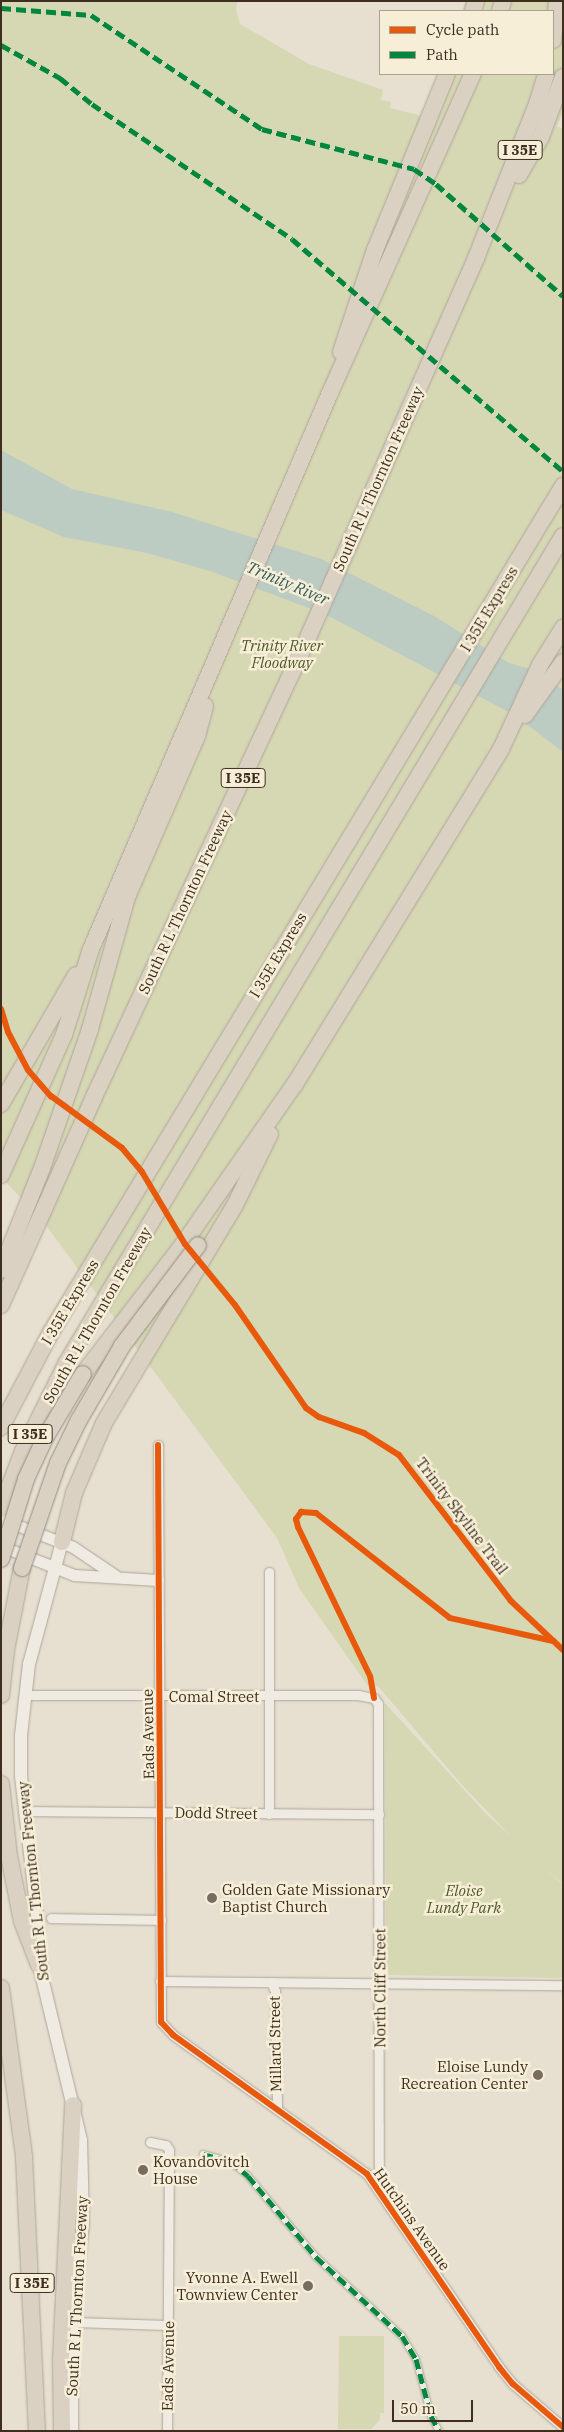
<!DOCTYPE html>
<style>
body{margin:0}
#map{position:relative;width:564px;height:2432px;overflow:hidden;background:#e7e0d1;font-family:"IBM Plex Serif",serif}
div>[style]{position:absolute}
.green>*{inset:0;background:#d6d7b3}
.water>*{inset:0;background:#bcccc2}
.roads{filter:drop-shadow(0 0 1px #ada599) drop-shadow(0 0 1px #ada599)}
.pedestrian>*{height:6px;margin:-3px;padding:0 3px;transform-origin:3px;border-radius:3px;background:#efebe3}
.minor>*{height:9px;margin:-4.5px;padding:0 4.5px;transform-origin:4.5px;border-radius:4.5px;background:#efebe3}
.tertiary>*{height:11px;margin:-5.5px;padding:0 5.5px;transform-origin:5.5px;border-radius:5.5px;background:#efebe3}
.secondary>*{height:12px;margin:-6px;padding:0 6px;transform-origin:6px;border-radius:6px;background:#efebe3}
.motorway>*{height:16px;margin:-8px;padding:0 8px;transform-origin:8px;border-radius:8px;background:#dad1c2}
.bridges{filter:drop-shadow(0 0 1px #928b80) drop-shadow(0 0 1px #928b80)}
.motorway-bridge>*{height:16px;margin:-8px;padding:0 8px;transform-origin:8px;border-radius:8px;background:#dad1c2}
.quiet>*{height:5px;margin-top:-2.5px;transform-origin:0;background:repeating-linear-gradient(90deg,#00873e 0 10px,transparent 0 15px)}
.cycleway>*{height:6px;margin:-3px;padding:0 3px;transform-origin:3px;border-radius:3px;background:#e8590c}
.dots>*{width:14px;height:14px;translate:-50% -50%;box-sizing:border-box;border:2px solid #f7eed8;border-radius:50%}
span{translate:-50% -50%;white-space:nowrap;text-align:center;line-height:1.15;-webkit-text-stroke:5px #f7eed8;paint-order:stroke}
.shield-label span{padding:1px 4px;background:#f7eed8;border:1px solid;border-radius:4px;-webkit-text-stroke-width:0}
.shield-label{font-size:14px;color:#3d2e20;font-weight:700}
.street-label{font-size:15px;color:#3d2e20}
.park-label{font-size:15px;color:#4d5a26;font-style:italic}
.poi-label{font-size:15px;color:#3d2e20}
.left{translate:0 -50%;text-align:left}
.right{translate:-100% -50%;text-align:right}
.water-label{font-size:16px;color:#2f5d5a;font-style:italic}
.frame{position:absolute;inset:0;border:2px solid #3d2e20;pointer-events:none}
.legend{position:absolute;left:379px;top:10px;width:175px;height:65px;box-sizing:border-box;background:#f7eed8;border:1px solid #ada18e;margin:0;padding:6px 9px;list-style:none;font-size:15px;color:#3d2e20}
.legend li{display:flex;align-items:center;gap:10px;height:25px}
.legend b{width:25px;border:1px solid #ada18e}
.scale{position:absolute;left:392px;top:2400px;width:81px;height:22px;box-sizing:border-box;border:2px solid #3d2e20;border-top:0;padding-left:6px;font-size:15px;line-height:18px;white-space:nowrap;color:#3d2e20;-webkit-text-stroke:4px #f7eed8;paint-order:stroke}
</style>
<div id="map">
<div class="green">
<i style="clip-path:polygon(1px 1px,238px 1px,236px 9px,240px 24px,309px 64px,383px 90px,381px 100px,391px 102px,390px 108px,423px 116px,439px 74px,553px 74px,553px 11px,462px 11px,466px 1px,563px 1px,563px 113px,557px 126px,563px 129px,563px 1884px,543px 1867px,563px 1885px,563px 1978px,386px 1975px,385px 1703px,487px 1815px,512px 1837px,462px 1785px,378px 1686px,368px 1686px,299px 1588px,277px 1538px,42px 1220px,1px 1177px)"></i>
<i style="clip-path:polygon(339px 2336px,384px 2336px,384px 2413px,380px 2413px,380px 2420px,371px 2429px,338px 2429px)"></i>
</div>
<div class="water">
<i style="clip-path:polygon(1px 450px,72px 489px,172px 512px,321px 559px,434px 616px,509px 663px,536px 671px,563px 690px,563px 752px,516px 716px,325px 614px,213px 572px,147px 553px,64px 537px,1px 510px)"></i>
</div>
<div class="roads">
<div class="pedestrian">
<i style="left:203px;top:2154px;width:29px;rotate:16deg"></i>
<i style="left:231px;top:2162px;width:22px;rotate:39deg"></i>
<i style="left:248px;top:2176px;width:106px;rotate:50deg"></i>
<i style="left:316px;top:2257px;width:117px;rotate:42.6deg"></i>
<i style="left:402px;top:2336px;width:27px;rotate:59deg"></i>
<i style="left:416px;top:2359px;width:59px;rotate:75.3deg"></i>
<i style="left:431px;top:2416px;width:17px;rotate:62deg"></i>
</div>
<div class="minor">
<i style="left:158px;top:1445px;width:577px;rotate:89.7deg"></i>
<i style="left:161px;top:2022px;width:18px;rotate:47deg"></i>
<i style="left:173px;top:2035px;width:239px;rotate:35.6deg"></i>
<i style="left:367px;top:2174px;width:234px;rotate:55.6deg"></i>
<i style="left:499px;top:2367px;width:22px;rotate:51deg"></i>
<i style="left:513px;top:2384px;width:66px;rotate:40.7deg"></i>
<i style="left:269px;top:1572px;width:242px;rotate:90deg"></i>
<i style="left:24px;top:1695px;width:334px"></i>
<i style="left:358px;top:1695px;width:16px;rotate:11deg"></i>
<i style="left:374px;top:1698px;width:7px;rotate:56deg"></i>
<i style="left:378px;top:1704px;width:486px;rotate:89.9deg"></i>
<i style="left:23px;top:1811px;width:356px;rotate:0.5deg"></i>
<i style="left:51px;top:1918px;width:110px;rotate:1deg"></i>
<i style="left:160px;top:1981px;width:403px;rotate:0.6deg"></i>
<i style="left:271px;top:1982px;width:10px;rotate:66deg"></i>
<i style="left:275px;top:1991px;width:116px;rotate:89deg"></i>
<i style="left:150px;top:2142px;width:16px;rotate:11deg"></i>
<i style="left:166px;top:2145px;width:6px;rotate:59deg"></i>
<i style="left:169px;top:2150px;width:281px;rotate:90.4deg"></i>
<i style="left:72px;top:2322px;width:97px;rotate:1.8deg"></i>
</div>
<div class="tertiary">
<i style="left:1px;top:1519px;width:77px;rotate:21.3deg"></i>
<i style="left:73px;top:1547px;width:52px;rotate:34deg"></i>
<i style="left:1px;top:1546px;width:79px;rotate:21.7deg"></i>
<i style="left:74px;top:1575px;width:84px;rotate:3.4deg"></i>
</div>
<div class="secondary">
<i style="left:62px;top:1542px;width:126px;rotate:105.1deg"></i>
<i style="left:29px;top:1664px;width:71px;rotate:96.4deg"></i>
<i style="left:21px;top:1735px;width:41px;rotate:90deg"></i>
<i style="left:21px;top:1776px;width:147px;rotate:83.4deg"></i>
<i style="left:38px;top:1922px;width:43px;rotate:88.7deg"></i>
<i style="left:39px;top:1965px;width:180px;rotate:76.5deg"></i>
<i style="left:81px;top:2140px;width:84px;rotate:88.6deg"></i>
<i style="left:83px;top:2224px;width:99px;rotate:96.4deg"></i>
<i style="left:72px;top:2322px;width:109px;rotate:90deg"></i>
</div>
<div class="motorway">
<i style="left:473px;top:11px;width:10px;rotate:-73deg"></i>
<i style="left:500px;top:11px;width:10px;rotate:-73deg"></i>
<i style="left:553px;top:40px;width:39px;rotate:-84deg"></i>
<i style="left:519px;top:175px;width:44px;rotate:-59.9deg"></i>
<i style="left:541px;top:137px;width:64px;rotate:-69.9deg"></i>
<i style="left:341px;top:352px;width:108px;rotate:-71.6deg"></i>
<i style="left:375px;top:250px;width:190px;rotate:-67.8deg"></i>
<i style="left:525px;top:715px;width:65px;rotate:-54.4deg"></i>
<i style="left:1px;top:1104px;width:149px;rotate:-59.8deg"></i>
<i style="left:1px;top:1175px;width:154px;rotate:-65.8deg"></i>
<i style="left:64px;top:1035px;width:90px;rotate:-72.6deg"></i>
<i style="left:91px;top:949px;width:605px;rotate:-66.74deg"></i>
<i style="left:330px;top:393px;width:350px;rotate:-65.9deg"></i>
<i style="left:1px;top:1270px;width:110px;rotate:-68.1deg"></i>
<i style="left:42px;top:1168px;width:147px;rotate:-70.9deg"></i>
<i style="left:90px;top:1029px;width:137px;rotate:-74.3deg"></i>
<i style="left:127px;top:897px;width:176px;rotate:-66.5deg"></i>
<i style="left:197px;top:736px;width:31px;rotate:-75deg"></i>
<i style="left:1px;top:1305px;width:226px;rotate:-65.9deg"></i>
<i style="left:93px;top:1099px;width:485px;rotate:-65deg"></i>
<i style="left:298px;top:660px;width:440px;rotate:-66.1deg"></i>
<i style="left:476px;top:258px;width:166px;rotate:-68.4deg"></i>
<i style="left:537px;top:104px;width:31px;rotate:-73deg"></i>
<i style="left:83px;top:1374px;width:157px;rotate:-52.3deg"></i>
<i style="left:179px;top:1250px;width:203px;rotate:-55.1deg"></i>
<i style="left:295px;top:1084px;width:393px;rotate:-58.4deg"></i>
<i style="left:501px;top:749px;width:93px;rotate:-65.1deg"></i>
<i style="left:540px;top:665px;width:44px;rotate:-58.1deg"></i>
<i style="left:1px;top:1427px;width:107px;rotate:-62.2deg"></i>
<i style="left:51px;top:1332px;width:989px;rotate:-58.82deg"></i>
<i style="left:1px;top:1509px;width:62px;rotate:-69.2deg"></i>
<i style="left:23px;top:1451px;width:99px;rotate:-63.7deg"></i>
<i style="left:67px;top:1362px;width:963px;rotate:-59.02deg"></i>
<i style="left:62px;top:1542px;width:50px;rotate:-76.2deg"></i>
<i style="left:74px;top:1493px;width:76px;rotate:-66.8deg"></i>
<i style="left:104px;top:1423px;width:254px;rotate:-59deg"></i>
<i style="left:235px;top:1205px;width:79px;rotate:-63.8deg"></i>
<i style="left:1px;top:1695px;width:45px;rotate:-83.7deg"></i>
<i style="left:6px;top:1650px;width:84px;rotate:-79deg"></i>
<i style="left:1px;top:1784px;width:72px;rotate:83.7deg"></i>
<i style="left:9px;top:1856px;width:66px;rotate:78.7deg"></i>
<i style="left:22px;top:1921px;width:47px;rotate:68.9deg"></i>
<i style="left:1px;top:1988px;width:171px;rotate:82.2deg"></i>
<i style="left:24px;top:2157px;width:274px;rotate:87.3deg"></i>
<i style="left:62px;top:2431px;width:70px;rotate:-90.8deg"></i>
<i style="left:61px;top:2361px;width:256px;rotate:-87.3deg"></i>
</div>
</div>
<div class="bridges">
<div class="motorway-bridge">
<i style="left:1px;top:1559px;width:84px;rotate:-72.6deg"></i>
<i style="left:26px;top:1479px;width:45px;rotate:-65.1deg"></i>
<i style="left:45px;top:1438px;width:74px;rotate:-59.3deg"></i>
<i style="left:22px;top:1568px;width:111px;rotate:-71.1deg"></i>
<i style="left:58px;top:1463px;width:48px;rotate:-64deg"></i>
<i style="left:79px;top:1420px;width:86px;rotate:-59.8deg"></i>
<i style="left:122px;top:1346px;width:126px;rotate:-53deg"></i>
</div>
</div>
<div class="quiet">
<i style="left:1px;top:8px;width:90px;rotate:4.4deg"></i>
<i style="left:91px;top:15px;width:206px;rotate:33.7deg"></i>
<i style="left:262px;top:129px;width:157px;rotate:14.7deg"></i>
<i style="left:414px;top:169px;width:27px;rotate:34deg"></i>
<i style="left:436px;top:184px;width:169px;rotate:41.4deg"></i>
<i style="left:1px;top:45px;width:68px;rotate:29.2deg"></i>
<i style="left:60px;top:78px;width:41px;rotate:39.1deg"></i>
<i style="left:92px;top:104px;width:241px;rotate:34deg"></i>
<i style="left:292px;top:239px;width:357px;rotate:40.6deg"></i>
<i style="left:203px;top:2154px;width:29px;rotate:16deg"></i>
<i style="left:231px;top:2162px;width:22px;rotate:39deg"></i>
<i style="left:248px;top:2176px;width:106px;rotate:50deg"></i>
<i style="left:316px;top:2257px;width:117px;rotate:42.6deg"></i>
<i style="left:402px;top:2336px;width:27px;rotate:59deg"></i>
<i style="left:416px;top:2359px;width:59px;rotate:75.3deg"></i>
<i style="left:431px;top:2416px;width:17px;rotate:62deg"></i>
</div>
<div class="cycleway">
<i style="left:1px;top:1009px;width:24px;rotate:73deg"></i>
<i style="left:8px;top:1032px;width:43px;rotate:62.2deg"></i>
<i style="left:28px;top:1070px;width:35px;rotate:49deg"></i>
<i style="left:51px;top:1096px;width:88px;rotate:36.2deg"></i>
<i style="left:122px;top:1148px;width:31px;rotate:50deg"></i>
<i style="left:142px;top:1172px;width:84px;rotate:59.2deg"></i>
<i style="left:185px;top:1244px;width:79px;rotate:50.7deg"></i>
<i style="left:235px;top:1305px;width:125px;rotate:55.4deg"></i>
<i style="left:306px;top:1408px;width:16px;rotate:35deg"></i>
<i style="left:319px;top:1417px;width:48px;rotate:19.6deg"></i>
<i style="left:364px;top:1433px;width:41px;rotate:32.2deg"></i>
<i style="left:399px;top:1455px;width:184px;rotate:52.5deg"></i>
<i style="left:511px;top:1601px;width:71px;rotate:43.3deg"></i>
<i style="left:158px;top:1445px;width:577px;rotate:89.7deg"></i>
<i style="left:161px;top:2022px;width:18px;rotate:47deg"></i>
<i style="left:173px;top:2035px;width:239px;rotate:35.6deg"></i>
<i style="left:367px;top:2174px;width:234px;rotate:55.6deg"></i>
<i style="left:499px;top:2367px;width:22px;rotate:51deg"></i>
<i style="left:513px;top:2384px;width:66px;rotate:40.7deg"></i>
<i style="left:374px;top:1698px;width:22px;rotate:-100deg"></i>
<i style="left:370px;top:1676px;width:165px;rotate:-115.8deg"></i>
<i style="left:298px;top:1527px;width:8px;rotate:-104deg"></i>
<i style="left:296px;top:1519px;width:9px;rotate:-54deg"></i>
<i style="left:301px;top:1512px;width:15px;rotate:4deg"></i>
<i style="left:316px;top:1513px;width:170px;rotate:38.1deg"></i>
<i style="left:450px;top:1618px;width:106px;rotate:12.6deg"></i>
</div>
<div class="dots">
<i style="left:212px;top:1898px;background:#786c5e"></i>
<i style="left:538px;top:2075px;background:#786c5e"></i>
<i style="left:143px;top:2170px;background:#786c5e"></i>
<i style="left:308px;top:2286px;background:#786c5e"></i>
</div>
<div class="shield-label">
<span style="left:520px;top:150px">I 35E</span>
<span style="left:243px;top:778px">I 35E</span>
<span style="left:30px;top:1434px">I 35E</span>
<span style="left:32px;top:2283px">I 35E</span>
</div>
<div class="street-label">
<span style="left:378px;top:479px;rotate:-66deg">South R L Thornton Freeway</span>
<span style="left:489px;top:609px;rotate:-59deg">I 35E Express</span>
<span style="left:185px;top:902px;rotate:-65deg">South R L Thornton Freeway</span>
<span style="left:278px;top:955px;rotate:-59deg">I 35E Express</span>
<span style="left:70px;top:1302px;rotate:-59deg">I 35E Express</span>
<span style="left:97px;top:1315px;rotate:-60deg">South R L Thornton Freeway</span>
<span style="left:462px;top:1516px;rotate:53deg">Trinity Skyline Trail</span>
<span style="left:214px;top:1697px">Comal Street</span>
<span style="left:148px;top:1734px;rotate:-91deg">Eads Avenue</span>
<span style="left:216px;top:1813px;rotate:1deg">Dodd Street</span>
<span style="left:33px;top:1881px;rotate:-96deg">South R L Thornton Freeway</span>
<span style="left:380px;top:1988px;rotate:-90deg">North Cliff Street</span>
<span style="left:275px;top:2044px;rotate:-91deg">Millard Street</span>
<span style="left:412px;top:2219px;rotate:55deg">Hutchins Avenue</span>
<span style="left:77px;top:2296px;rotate:-87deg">South R L Thornton Freeway</span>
<span style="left:168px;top:2366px;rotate:-89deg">Eads Avenue</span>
</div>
<div class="park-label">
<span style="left:282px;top:654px">Trinity River<br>Floodway</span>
<span style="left:464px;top:1899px">Eloise<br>Lundy Park</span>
</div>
<div class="poi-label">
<span class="left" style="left:222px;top:1898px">Golden Gate Missionary<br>Baptist Church</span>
<span class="right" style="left:528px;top:2075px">Eloise Lundy<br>Recreation Center</span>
<span class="left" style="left:153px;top:2170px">Kovandovitch<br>House</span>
<span class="right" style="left:298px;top:2286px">Yvonne A. Ewell<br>Townview Center</span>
</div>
<div class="water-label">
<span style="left:288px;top:583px;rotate:23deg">Trinity River</span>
</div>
<div class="frame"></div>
<ul class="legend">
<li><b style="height:6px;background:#e8590c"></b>Cycle path</li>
<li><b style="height:6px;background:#00873e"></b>Path</li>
</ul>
<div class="scale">50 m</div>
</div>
